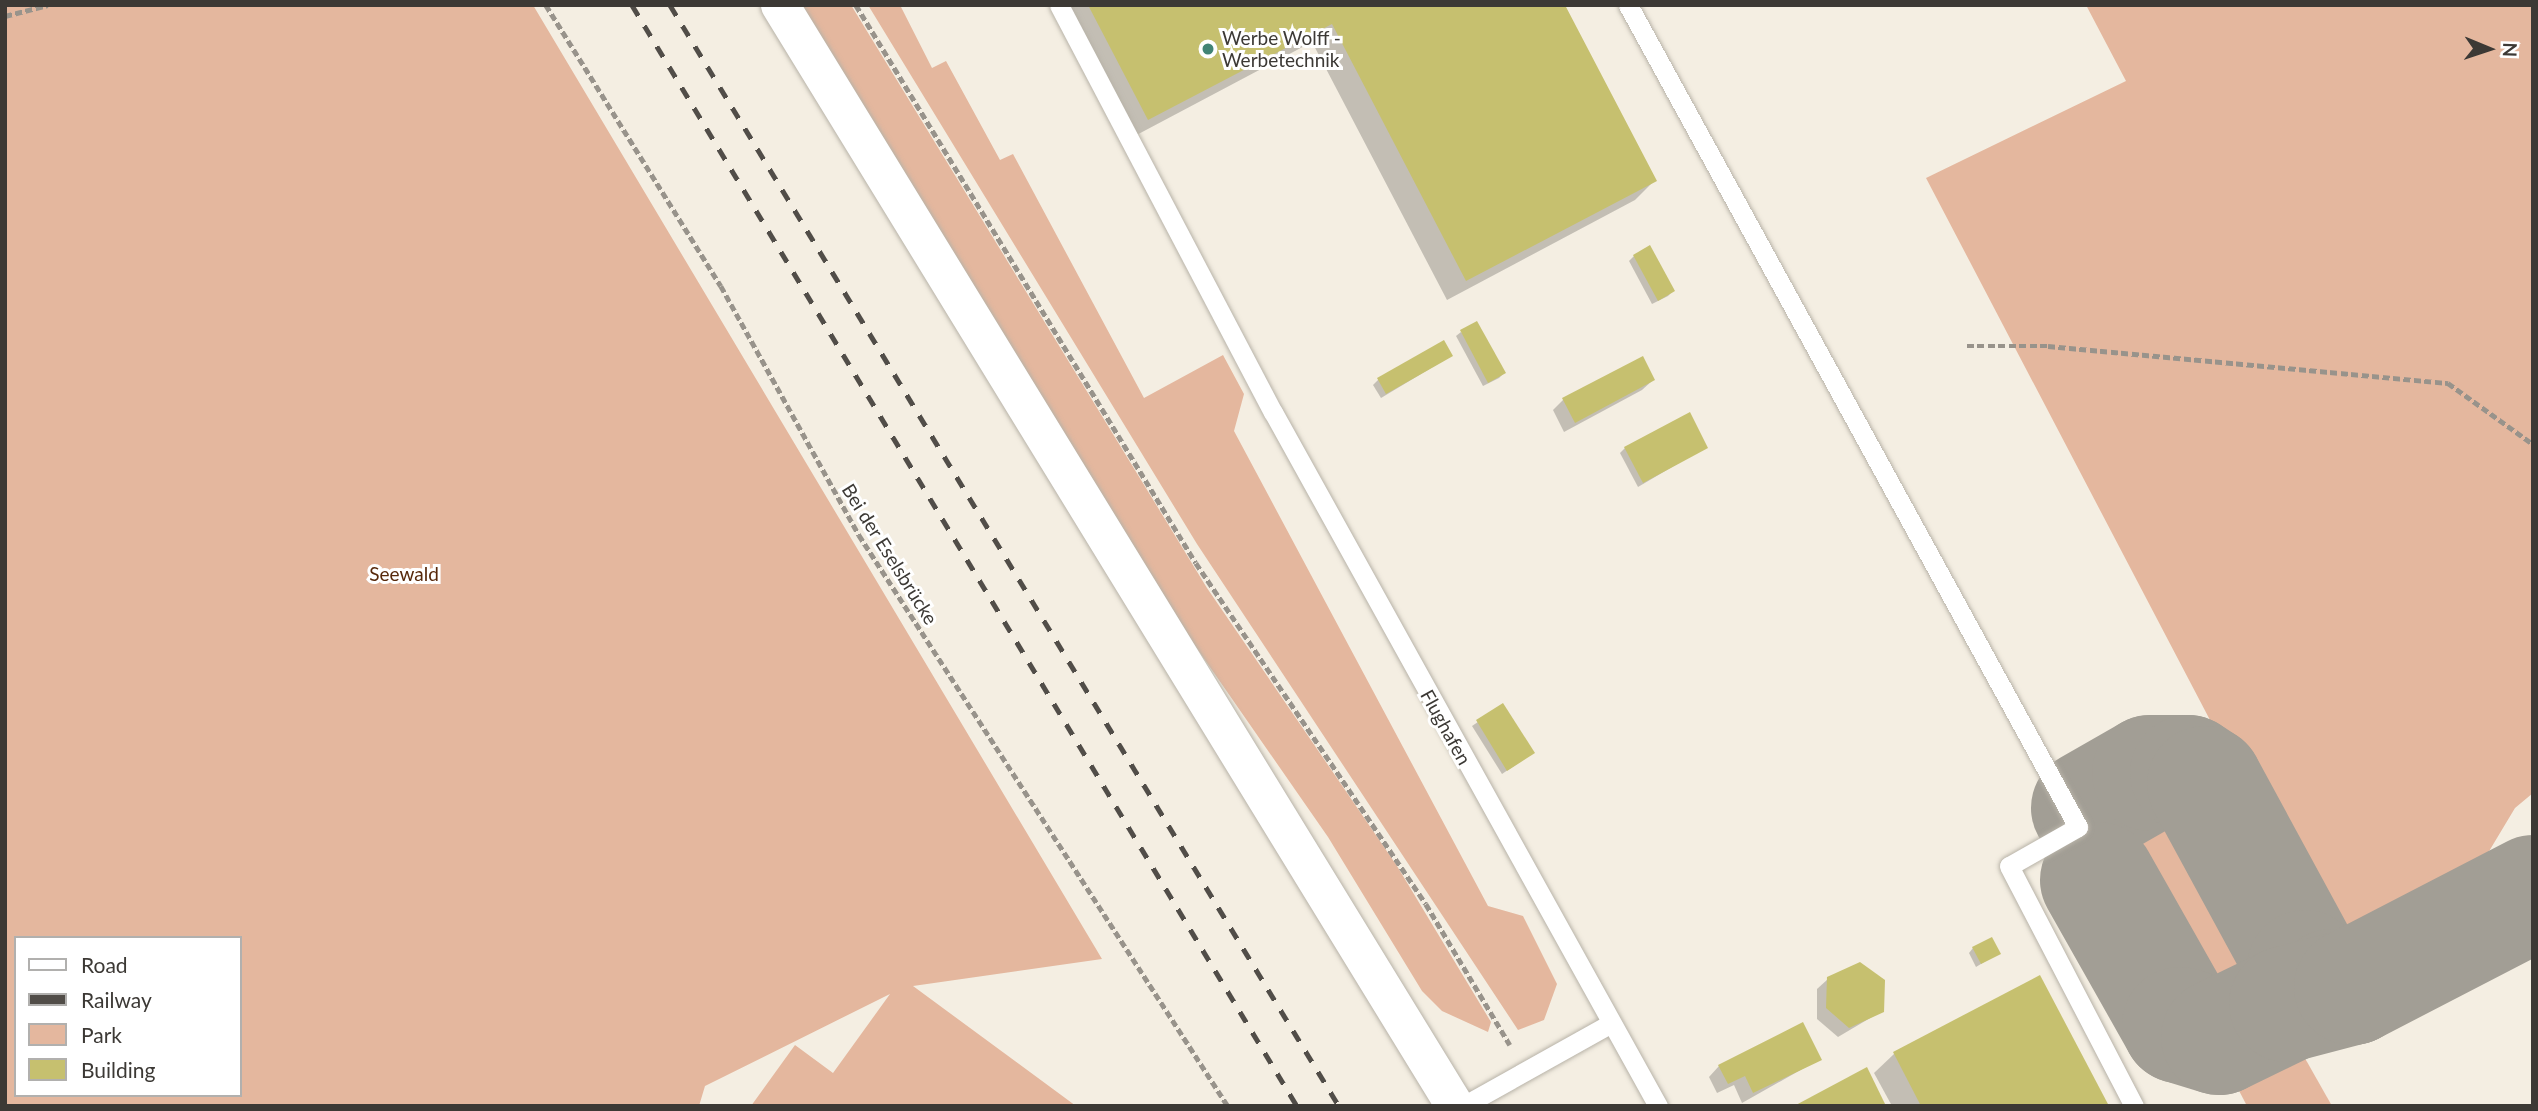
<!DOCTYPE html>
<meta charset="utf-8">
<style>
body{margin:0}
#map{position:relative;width:2538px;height:1111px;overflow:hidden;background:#f4eee2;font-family:Lato,sans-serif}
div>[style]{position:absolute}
.green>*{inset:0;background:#e4b79e}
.shadow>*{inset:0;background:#0003}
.taxiway>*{height:116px;margin:-58px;padding:0 58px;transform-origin:58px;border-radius:58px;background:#a29e95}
.building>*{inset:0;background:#c6c06f}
.path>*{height:4.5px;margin-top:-2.25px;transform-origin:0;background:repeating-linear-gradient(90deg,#98938b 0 7px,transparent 0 10.5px)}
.roads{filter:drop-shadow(0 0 2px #b8b3a8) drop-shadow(0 0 2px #b8b3a8)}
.service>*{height:19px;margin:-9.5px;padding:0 9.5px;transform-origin:9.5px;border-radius:9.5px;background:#fff}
.tertiary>*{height:38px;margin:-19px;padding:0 19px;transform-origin:19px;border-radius:19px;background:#fff}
.rail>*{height:5px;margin-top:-2.5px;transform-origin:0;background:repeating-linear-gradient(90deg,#514d48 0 12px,transparent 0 24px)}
.dots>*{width:19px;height:19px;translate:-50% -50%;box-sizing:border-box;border:4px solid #fff;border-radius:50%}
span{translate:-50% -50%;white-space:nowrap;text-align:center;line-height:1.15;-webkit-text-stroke:6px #fff;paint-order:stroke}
.poi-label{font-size:19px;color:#3c3935}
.left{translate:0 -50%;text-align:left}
.street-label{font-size:19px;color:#3c3935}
.park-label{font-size:19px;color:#57290b}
.frame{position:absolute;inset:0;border:7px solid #3c3935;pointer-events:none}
.legend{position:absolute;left:14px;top:936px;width:228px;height:161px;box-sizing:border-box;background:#fff;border:2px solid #b1b0ae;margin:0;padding:9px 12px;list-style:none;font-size:21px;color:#3c3935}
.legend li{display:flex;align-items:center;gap:14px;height:35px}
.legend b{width:35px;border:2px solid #b1b0ae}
.north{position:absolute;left:2454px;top:14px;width:70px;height:70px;-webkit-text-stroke:5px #fff;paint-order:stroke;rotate:92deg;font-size:19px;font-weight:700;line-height:28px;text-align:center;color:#3c3935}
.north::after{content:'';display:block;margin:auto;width:24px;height:32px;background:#3c3935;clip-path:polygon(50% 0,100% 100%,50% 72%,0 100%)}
</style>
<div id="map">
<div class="green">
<i style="clip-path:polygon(evenodd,5px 5px,533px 5px,1102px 959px,913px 986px,1076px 1106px,751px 1106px,795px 1045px,833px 1073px,890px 994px,705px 1086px,699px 1106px,5px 1106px,5px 5px,16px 938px,240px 938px,240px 1095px,16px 1095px,16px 938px)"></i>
<i style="clip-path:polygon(800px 5px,851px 5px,1207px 588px,1397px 866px,1491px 1022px,1488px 1032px,1442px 1011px,1422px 991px,1328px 837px,1196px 647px)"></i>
<i style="clip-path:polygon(868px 5px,900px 5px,932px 68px,946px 61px,1000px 160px,1013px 154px,1144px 398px,1223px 355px,1244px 394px,1234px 431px,1488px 906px,1523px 916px,1557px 984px,1544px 1020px,1518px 1030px,1197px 544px)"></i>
<i style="clip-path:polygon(2086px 5px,2533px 5px,2533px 793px,2515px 808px,2476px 873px,2331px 951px,1926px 178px,2126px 81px)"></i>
<i style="clip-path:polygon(2157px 791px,2182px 799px,2263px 959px,2244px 989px,2215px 1004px,2190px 995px,2099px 816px)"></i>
<i style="clip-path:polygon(2264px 1041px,2302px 1053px,2332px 1106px,2247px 1106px,2235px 1083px,2236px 1058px)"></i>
</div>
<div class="shadow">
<i style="clip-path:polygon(1059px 5px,1563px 5px,1655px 180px,1635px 200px,1447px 300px,1312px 42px,1129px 139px)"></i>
<i style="clip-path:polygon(1634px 256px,1673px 291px,1668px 296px,1652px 304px,1629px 261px)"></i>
<i style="clip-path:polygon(1461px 332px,1504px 373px,1499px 378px,1483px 386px,1456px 336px)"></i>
<i style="clip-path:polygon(1451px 356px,1381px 398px,1373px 385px,1378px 380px)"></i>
<i style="clip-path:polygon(1642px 358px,1653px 380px,1642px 390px,1564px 432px,1553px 410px,1563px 400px)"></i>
<i style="clip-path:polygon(1706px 447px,1638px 487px,1620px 453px,1625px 448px)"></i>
<i style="clip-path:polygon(1503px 705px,1533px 753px,1502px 774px,1472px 726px)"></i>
<i style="clip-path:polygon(1973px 948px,1999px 953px,1976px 967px,1969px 953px)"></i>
<i style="clip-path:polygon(2039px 977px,2107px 1106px,1892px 1106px,1874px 1073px,1894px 1054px)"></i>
<i style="clip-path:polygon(1828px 979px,1882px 1011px,1838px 1037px,1817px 1019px,1817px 989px)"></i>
<i style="clip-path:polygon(1820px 1059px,1742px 1103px,1734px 1085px,1717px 1093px,1709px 1077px,1719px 1066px)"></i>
</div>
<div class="taxiway">
<i style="left:2089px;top:808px;width:70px;rotate:-29.8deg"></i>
<i style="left:2150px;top:773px;width:38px"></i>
<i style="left:2188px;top:773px;width:20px;rotate:33deg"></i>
<i style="left:2205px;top:784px;width:209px;rotate:61.5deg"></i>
<i style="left:2305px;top:968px;width:33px;rotate:35deg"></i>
<i style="left:2332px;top:987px;width:20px"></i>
<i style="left:2098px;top:880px;width:167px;rotate:60.5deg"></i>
<i style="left:2180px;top:1025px;width:41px;rotate:17.1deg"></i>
<i style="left:2219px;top:1037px;width:76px;rotate:-25.9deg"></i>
<i style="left:2287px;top:1004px;width:67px;rotate:-14.7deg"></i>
<i style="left:2352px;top:987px;width:204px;rotate:-27.4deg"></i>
</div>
<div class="building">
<i style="clip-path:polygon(1088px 5px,1565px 5px,1657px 181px,1466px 281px,1332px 24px,1148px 120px)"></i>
<i style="clip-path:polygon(1650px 245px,1675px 291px,1658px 301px,1633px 255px)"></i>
<i style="clip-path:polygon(1477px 321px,1506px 373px,1488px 383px,1460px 330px)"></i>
<i style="clip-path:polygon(1444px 340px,1453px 356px,1386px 394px,1377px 378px)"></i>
<i style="clip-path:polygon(1643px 356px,1655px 380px,1575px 423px,1562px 398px)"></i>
<i style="clip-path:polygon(1690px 412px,1708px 448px,1643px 483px,1624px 447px)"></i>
<i style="clip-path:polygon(1503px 703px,1535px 753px,1507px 771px,1476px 720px)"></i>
<i style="clip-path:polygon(1992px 937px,2001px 954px,1981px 964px,1972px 947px)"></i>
<i style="clip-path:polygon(1860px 962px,1885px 980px,1884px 1012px,1849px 1028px,1826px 1008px,1827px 977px)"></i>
<i style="clip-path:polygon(2040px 975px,2109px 1106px,1921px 1106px,1893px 1052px)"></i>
<i style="clip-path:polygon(1803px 1022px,1822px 1060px,1753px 1093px,1745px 1076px,1728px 1084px,1718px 1065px)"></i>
<i style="clip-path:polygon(1867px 1067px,1886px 1106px,1794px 1106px)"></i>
</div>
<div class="path">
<i style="left:546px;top:5px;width:331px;rotate:58.1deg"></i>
<i style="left:721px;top:286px;width:285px;rotate:61deg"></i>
<i style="left:859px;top:535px;width:680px;rotate:57.13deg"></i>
<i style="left:856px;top:5px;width:653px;rotate:58.65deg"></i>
<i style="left:1196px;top:563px;width:411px;rotate:56deg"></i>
<i style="left:1426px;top:904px;width:164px;rotate:59.2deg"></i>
<i style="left:5px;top:16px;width:44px;rotate:-14.3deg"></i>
<i style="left:1967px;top:346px;width:81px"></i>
<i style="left:2048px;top:346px;width:402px;rotate:5.3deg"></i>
<i style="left:2448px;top:383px;width:105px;rotate:35.7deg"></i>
</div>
<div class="roads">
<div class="service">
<i style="left:1059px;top:5px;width:460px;rotate:62.3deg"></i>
<i style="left:1273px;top:412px;width:794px;rotate:60.98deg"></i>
<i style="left:1628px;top:5px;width:937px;rotate:61.3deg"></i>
<i style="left:2078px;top:827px;width:79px;rotate:150.5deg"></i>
<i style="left:2009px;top:866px;width:271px;rotate:62.5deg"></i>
<i style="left:1463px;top:1106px;width:168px;rotate:-29.2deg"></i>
</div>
<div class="tertiary">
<i style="left:780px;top:5px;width:1291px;rotate:58.49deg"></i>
</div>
</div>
<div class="rail">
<i style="left:632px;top:5px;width:1286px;rotate:58.87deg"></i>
<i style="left:670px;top:5px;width:1288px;rotate:58.72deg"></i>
</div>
<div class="dots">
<i style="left:1208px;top:49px;background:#428475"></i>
</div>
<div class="poi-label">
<span class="left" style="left:1222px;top:49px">Werbe Wolff -<br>Werbetechnik</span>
</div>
<div class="street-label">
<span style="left:890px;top:554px;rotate:58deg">Bei der Eselsbrücke</span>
<span style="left:1446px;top:727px;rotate:61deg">Flughafen</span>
</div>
<div class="park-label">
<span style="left:404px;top:574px">Seewald</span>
</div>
<div class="frame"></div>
<ul class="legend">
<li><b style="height:9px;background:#fff"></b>Road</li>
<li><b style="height:9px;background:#514d48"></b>Railway</li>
<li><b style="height:19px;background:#e4b79e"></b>Park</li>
<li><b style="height:19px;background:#c6c06f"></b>Building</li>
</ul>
<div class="north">N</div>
</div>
